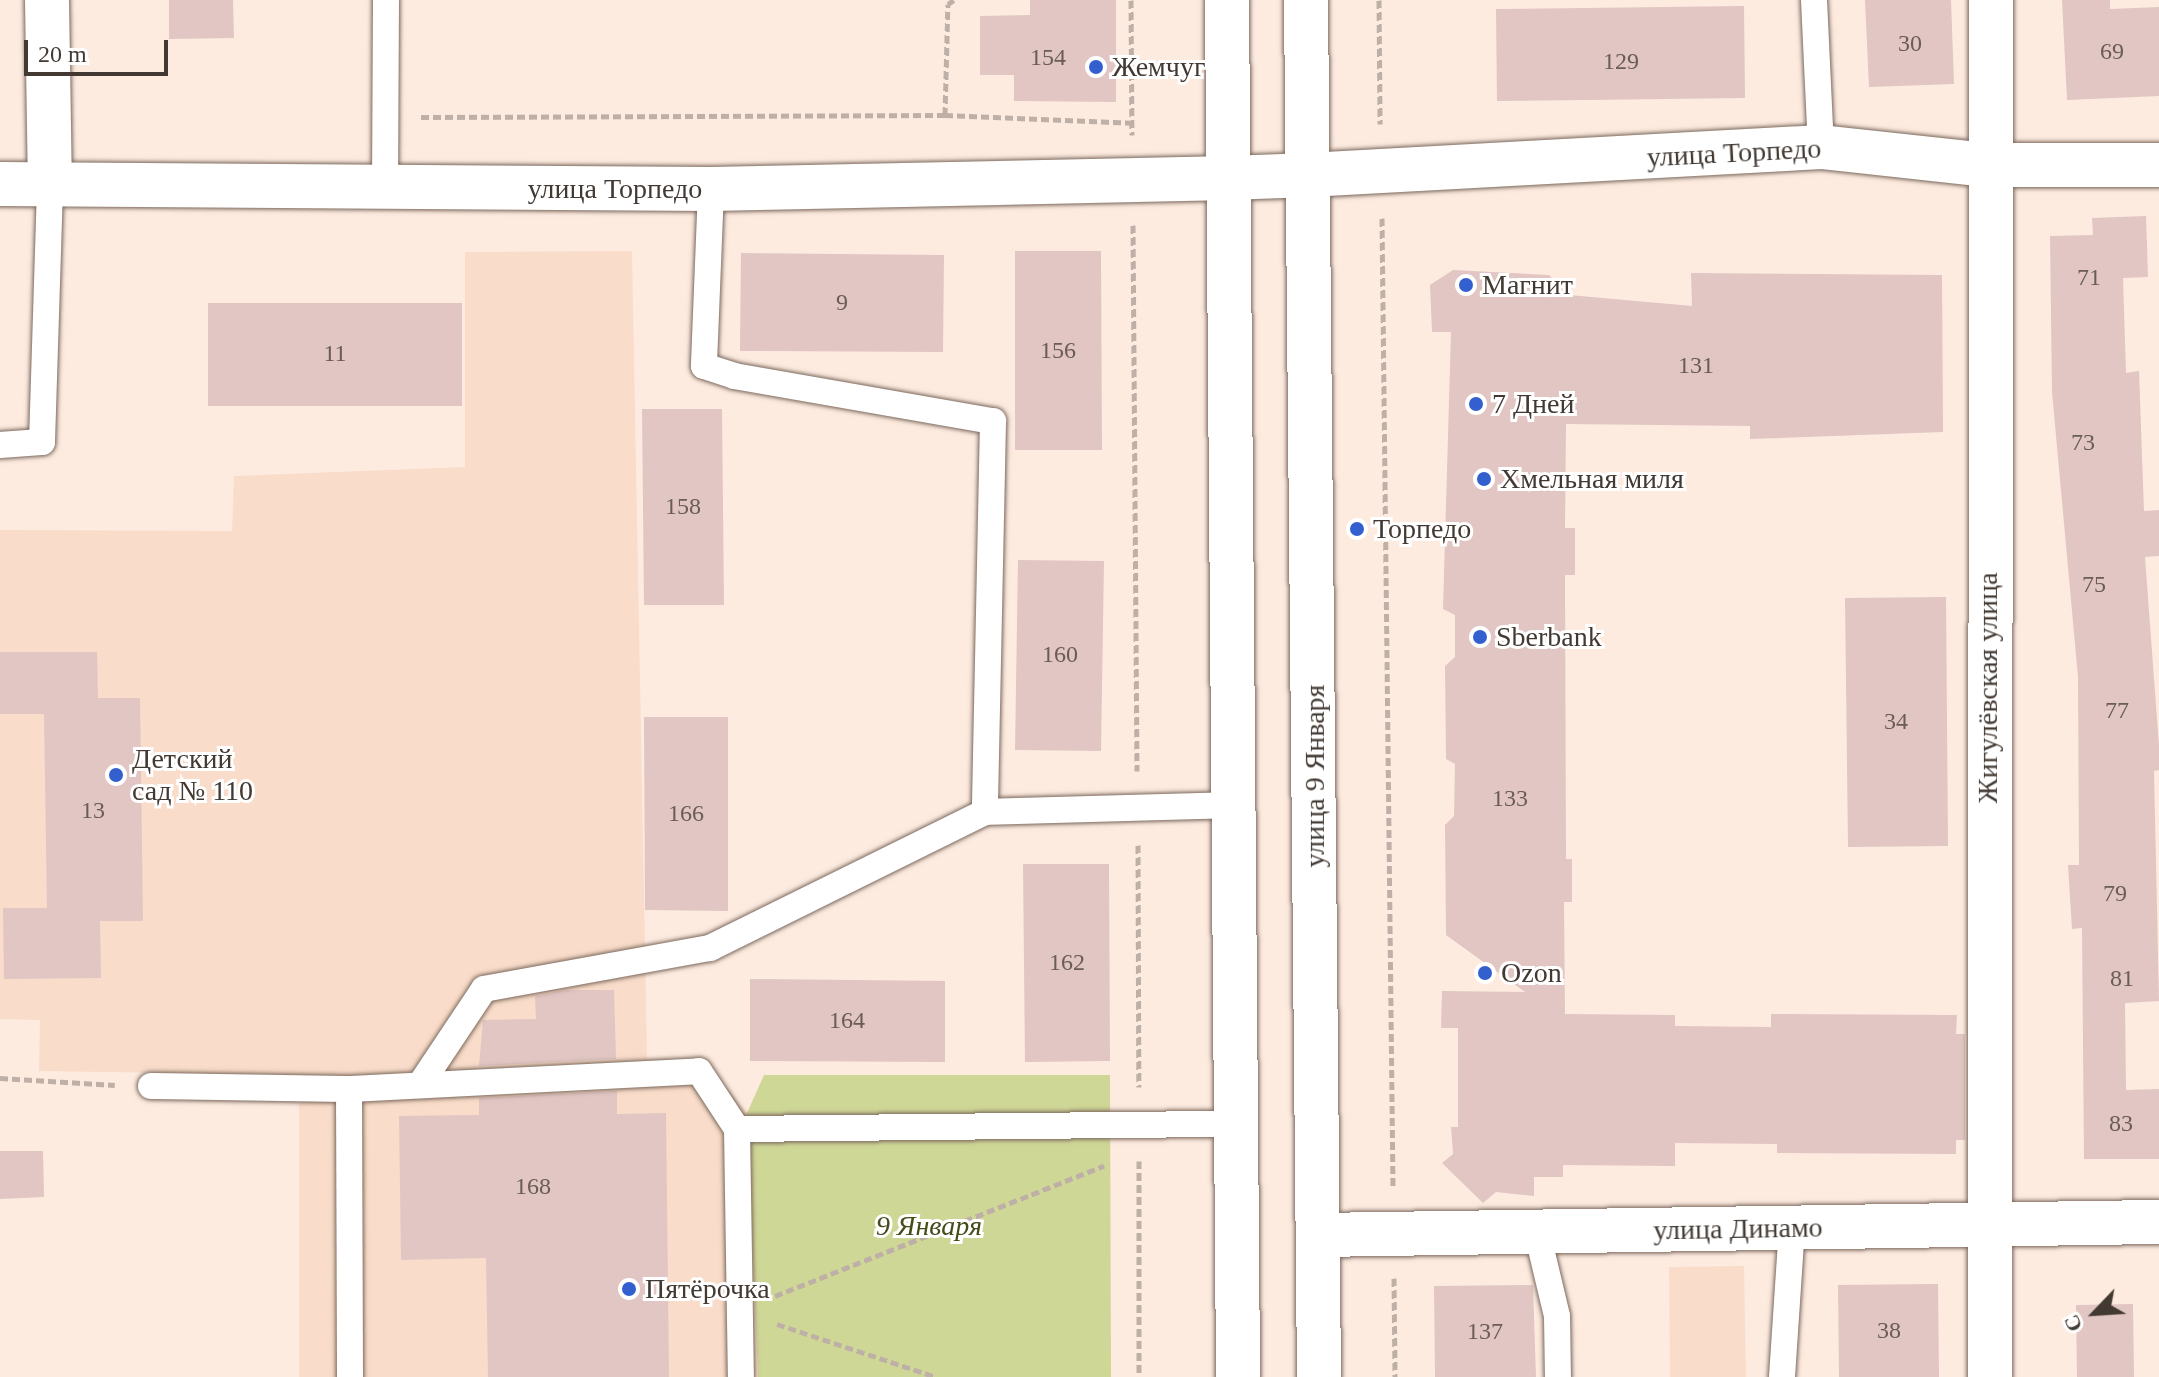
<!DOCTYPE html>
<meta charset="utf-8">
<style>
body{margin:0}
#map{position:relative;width:2159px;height:1377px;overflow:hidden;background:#fdebe0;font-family:"Times New Roman",serif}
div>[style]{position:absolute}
.built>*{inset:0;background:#f9dcc9}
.green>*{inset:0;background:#cfd796}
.building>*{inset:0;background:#e1c6c3}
.path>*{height:5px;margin-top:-2.5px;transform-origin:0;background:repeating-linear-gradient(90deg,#bfb0a7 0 8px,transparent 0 12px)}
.roads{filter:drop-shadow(0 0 2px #7c695d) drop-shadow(0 0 2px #7c695d)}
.lane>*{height:26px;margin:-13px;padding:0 13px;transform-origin:13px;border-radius:13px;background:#fff}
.street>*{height:44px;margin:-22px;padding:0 22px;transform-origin:22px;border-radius:22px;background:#fff}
.secondary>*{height:44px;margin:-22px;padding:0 22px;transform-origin:22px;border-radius:22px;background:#fff}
.dots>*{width:22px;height:22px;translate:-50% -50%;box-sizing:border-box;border:4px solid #fff;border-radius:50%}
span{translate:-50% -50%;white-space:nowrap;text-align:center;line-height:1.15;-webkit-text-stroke:6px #fff;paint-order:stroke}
.number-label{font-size:24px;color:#6a5c57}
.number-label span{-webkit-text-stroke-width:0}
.poi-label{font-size:28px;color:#423933}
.left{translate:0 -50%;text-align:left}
.street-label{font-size:28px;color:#423933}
.park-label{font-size:28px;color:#464b1a;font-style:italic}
.north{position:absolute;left:2055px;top:1273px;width:80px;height:80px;-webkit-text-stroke:6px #fff;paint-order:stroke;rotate:245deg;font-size:22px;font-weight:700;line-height:32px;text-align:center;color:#423933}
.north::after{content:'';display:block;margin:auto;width:28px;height:36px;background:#423933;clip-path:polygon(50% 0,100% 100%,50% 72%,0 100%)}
.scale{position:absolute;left:24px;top:40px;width:144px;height:36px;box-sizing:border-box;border:4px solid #423933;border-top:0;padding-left:10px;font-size:24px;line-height:28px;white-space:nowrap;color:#423933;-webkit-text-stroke:6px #fff;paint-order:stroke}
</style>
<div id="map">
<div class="built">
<i style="clip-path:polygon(632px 251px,647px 1059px,703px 1059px,747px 1113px,758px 1377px,299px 1377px,299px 1075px,39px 1071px,40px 1020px,0 1019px,0 530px,232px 531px,234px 476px,465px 467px,465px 252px)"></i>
<i style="clip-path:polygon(1744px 1266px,1746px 1377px,1670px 1377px,1669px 1267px)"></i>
</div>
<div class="green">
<i style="clip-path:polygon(764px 1075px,1110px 1075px,1111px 1377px,758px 1377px,747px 1113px)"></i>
</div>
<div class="building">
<i style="clip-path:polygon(169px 0,233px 0,234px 38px,169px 39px)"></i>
<i style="clip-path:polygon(1030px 0,1116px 0,1116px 102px,1014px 101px,1014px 75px,980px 75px,980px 16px,1030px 15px)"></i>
<i style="clip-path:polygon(1865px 0,1951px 0,1954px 84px,1869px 87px)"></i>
<i style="clip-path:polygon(2062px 0,2110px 0,2110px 9px,2159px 7px,2159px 96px,2067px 100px)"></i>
<i style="clip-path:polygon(1744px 6px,1745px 98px,1497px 101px,1496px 9px)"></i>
<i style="clip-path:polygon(2146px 216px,2148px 277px,2123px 278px,2126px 373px,2139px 371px,2144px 511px,2159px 510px,2159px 556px,2145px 557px,2159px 746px,2159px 770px,2154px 771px,2159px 1001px,2125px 1003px,2126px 1090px,2159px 1089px,2159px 1159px,2084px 1159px,2082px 928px,2072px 929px,2068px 865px,2079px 865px,2078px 677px,2052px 392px,2050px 236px,2093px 235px,2092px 218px)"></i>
<i style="clip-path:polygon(1015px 251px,1101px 251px,1102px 450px,1015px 450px)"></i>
<i style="clip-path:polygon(741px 253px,944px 255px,943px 352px,740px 351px)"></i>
<i style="clip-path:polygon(1453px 270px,1549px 275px,1569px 295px,1692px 306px,1691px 273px,1942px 275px,1943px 432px,1750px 439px,1750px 426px,1566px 424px,1565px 528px,1575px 528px,1575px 575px,1565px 575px,1566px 859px,1572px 859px,1572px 902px,1564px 902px,1565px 1014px,1675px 1015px,1675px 1026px,1771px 1027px,1771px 1014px,1957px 1015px,1956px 1034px,1965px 1034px,1965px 1140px,1956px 1140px,1956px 1154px,1777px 1153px,1777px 1144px,1675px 1143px,1675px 1166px,1563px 1165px,1563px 1177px,1534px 1177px,1534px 1196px,1496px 1192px,1483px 1203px,1442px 1163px,1453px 1154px,1451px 1127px,1458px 1127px,1458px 1028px,1441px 1028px,1442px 991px,1525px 992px,1446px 935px,1445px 825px,1454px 816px,1455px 764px,1446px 759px,1445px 666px,1455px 657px,1455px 615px,1443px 609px,1451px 332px,1432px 332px,1430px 285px)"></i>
<i style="clip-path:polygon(208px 303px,462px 303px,462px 406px,208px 406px)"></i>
<i style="clip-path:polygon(642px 409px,722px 409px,724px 605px,644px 605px)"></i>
<i style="clip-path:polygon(1018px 560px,1104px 561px,1101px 751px,1015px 750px)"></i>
<i style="clip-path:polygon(1946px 597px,1948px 846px,1848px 847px,1845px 598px)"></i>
<i style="clip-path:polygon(0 652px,97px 652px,98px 698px,140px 698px,143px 921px,100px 921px,101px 978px,4px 979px,3px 908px,47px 908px,44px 714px,0 714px)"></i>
<i style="clip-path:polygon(644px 717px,728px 717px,728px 911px,645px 910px)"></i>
<i style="clip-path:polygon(1023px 864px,1109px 864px,1110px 1061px,1025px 1062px)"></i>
<i style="clip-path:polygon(750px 979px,945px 981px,945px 1062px,750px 1061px)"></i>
<i style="clip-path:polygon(566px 990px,614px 990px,616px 1059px,479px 1066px,483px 1020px,536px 1019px,535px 996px)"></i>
<i style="clip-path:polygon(617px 1091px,617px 1114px,666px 1113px,669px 1377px,488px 1377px,486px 1258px,401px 1260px,399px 1116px,479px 1115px,479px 1098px)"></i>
<i style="clip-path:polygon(0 1151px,43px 1151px,44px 1197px,0 1199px)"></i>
<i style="clip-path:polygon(1938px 1284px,1939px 1377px,1839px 1377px,1838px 1285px)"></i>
<i style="clip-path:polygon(1533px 1285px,1536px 1377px,1435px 1377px,1434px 1286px)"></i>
<i style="clip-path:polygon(2133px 1304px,2134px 1377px,2077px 1377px,2076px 1305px)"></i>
</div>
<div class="path">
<i style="left:1131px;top:0;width:135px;rotate:89.6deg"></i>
<i style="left:1379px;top:0;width:124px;rotate:89.5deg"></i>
<i style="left:945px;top:115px;width:111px;rotate:-88.5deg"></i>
<i style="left:948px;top:4px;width:7px;rotate:-34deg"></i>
<i style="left:421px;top:117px;width:524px;rotate:-0.22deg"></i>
<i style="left:945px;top:115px;width:187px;rotate:2.4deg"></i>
<i style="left:1382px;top:218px;width:970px;rotate:89.35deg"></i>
<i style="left:1133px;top:225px;width:546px;rotate:89.58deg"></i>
<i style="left:1138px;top:845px;width:242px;rotate:89.8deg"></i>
<i style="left:0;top:1078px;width:115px;rotate:3.5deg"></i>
<i style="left:1139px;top:1161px;width:216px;rotate:90deg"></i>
<i style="left:1394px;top:1278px;width:99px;rotate:89.4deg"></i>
<i style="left:775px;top:1296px;width:354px;rotate:-21.6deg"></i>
<i style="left:777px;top:1324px;width:168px;rotate:18.4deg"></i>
</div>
<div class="roads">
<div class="lane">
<i style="left:1814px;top:0;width:147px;rotate:87.3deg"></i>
<i style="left:385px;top:189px;width:189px;rotate:-89.7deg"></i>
<i style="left:711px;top:189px;width:177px;rotate:92.3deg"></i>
<i style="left:704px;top:366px;width:32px;rotate:18deg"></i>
<i style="left:734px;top:376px;width:263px;rotate:9.9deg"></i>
<i style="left:993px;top:421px;width:391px;rotate:91.2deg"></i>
<i style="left:985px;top:812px;width:247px;rotate:-1.6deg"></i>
<i style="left:0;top:445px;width:42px;rotate:-4.1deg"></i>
<i style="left:42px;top:442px;width:258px;rotate:-88.2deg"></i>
<i style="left:420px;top:1085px;width:115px;rotate:-56.3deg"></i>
<i style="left:484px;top:989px;width:230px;rotate:-10.3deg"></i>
<i style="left:710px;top:948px;width:307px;rotate:-26.3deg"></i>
<i style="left:151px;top:1086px;width:198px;rotate:0.9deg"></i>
<i style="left:737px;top:1129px;width:498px;rotate:-0.6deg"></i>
<i style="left:1537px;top:1232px;width:86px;rotate:76.6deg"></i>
<i style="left:1557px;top:1316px;width:61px;rotate:89.1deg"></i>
<i style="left:350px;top:1377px;width:288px;rotate:-90.2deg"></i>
<i style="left:349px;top:1089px;width:350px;rotate:-2.9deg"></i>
<i style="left:699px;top:1071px;width:69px;rotate:56.8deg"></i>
<i style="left:737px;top:1129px;width:248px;rotate:89.1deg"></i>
<i style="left:1782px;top:1377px;width:149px;rotate:-86.2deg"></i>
</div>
<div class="street">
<i style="left:47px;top:0;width:184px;rotate:89.1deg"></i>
<i style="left:1308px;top:175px;width:514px;rotate:-3.12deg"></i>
<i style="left:1821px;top:147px;width:168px;rotate:6.2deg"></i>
<i style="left:1988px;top:165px;width:171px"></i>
<i style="left:0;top:184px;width:711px;rotate:0.4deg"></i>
<i style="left:711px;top:189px;width:519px;rotate:-1.21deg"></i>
<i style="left:1318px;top:1235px;width:841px;rotate:-0.89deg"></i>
<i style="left:1990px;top:1377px;width:1377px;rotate:-89.96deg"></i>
</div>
<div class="secondary">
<i style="left:1227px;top:0;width:1377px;rotate:89.54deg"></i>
<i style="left:1306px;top:0;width:1377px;rotate:89.46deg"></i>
<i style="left:1230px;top:178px;width:78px;rotate:-2.2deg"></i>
</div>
</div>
<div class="dots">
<i style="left:1096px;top:67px;background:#345fcf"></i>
<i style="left:1466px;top:285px;background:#345fcf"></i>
<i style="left:1476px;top:404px;background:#345fcf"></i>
<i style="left:1484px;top:479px;background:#345fcf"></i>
<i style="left:1357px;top:529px;background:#345fcf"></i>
<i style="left:1480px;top:637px;background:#345fcf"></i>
<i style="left:116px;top:775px;background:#345fcf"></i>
<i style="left:1485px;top:973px;background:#345fcf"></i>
<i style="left:629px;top:1289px;background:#345fcf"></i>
</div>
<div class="number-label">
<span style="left:1910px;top:44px">30</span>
<span style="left:2112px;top:52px">69</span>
<span style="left:1048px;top:58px">154</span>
<span style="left:1621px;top:62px">129</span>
<span style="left:2089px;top:278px">71</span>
<span style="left:842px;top:303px">9</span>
<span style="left:1058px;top:351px">156</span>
<span style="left:335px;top:354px">11</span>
<span style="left:1696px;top:366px">131</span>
<span style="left:2083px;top:443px">73</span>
<span style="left:683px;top:507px">158</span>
<span style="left:2094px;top:585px">75</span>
<span style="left:1060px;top:655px">160</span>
<span style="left:2117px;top:711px">77</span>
<span style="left:1896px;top:722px">34</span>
<span style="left:1510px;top:799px">133</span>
<span style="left:93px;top:811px">13</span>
<span style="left:686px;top:814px">166</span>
<span style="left:2115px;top:894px">79</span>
<span style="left:1067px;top:963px">162</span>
<span style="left:2122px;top:979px">81</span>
<span style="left:847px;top:1021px">164</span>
<span style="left:2121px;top:1124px">83</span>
<span style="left:533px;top:1187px">168</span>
<span style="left:1889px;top:1331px">38</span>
<span style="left:1485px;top:1332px">137</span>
</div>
<div class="poi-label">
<span class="left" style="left:1112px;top:67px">Жемчуг</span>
<span class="left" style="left:1482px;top:285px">Магнит</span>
<span class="left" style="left:1492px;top:404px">7 Дней</span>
<span class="left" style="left:1500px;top:479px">Хмельная миля</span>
<span class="left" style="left:1373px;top:529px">Торпедо</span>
<span class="left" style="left:1496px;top:637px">Sberbank</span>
<span class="left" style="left:132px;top:775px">Детский<br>сад № 110</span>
<span class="left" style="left:1501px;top:973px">Ozon</span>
<span class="left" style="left:645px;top:1289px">Пятёрочка</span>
</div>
<div class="street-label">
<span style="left:1734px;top:153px;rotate:-3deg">улица Торпедо</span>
<span style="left:615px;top:189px">улица Торпедо</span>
<span style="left:1988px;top:688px;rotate:-90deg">Жигулёвская улица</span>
<span style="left:1315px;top:776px;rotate:-90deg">улица 9 Января</span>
<span style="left:1738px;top:1229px;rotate:-1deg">улица Динамо</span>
</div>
<div class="park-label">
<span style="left:929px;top:1226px">9 Января</span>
</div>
<div class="north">С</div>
<div class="scale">20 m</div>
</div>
